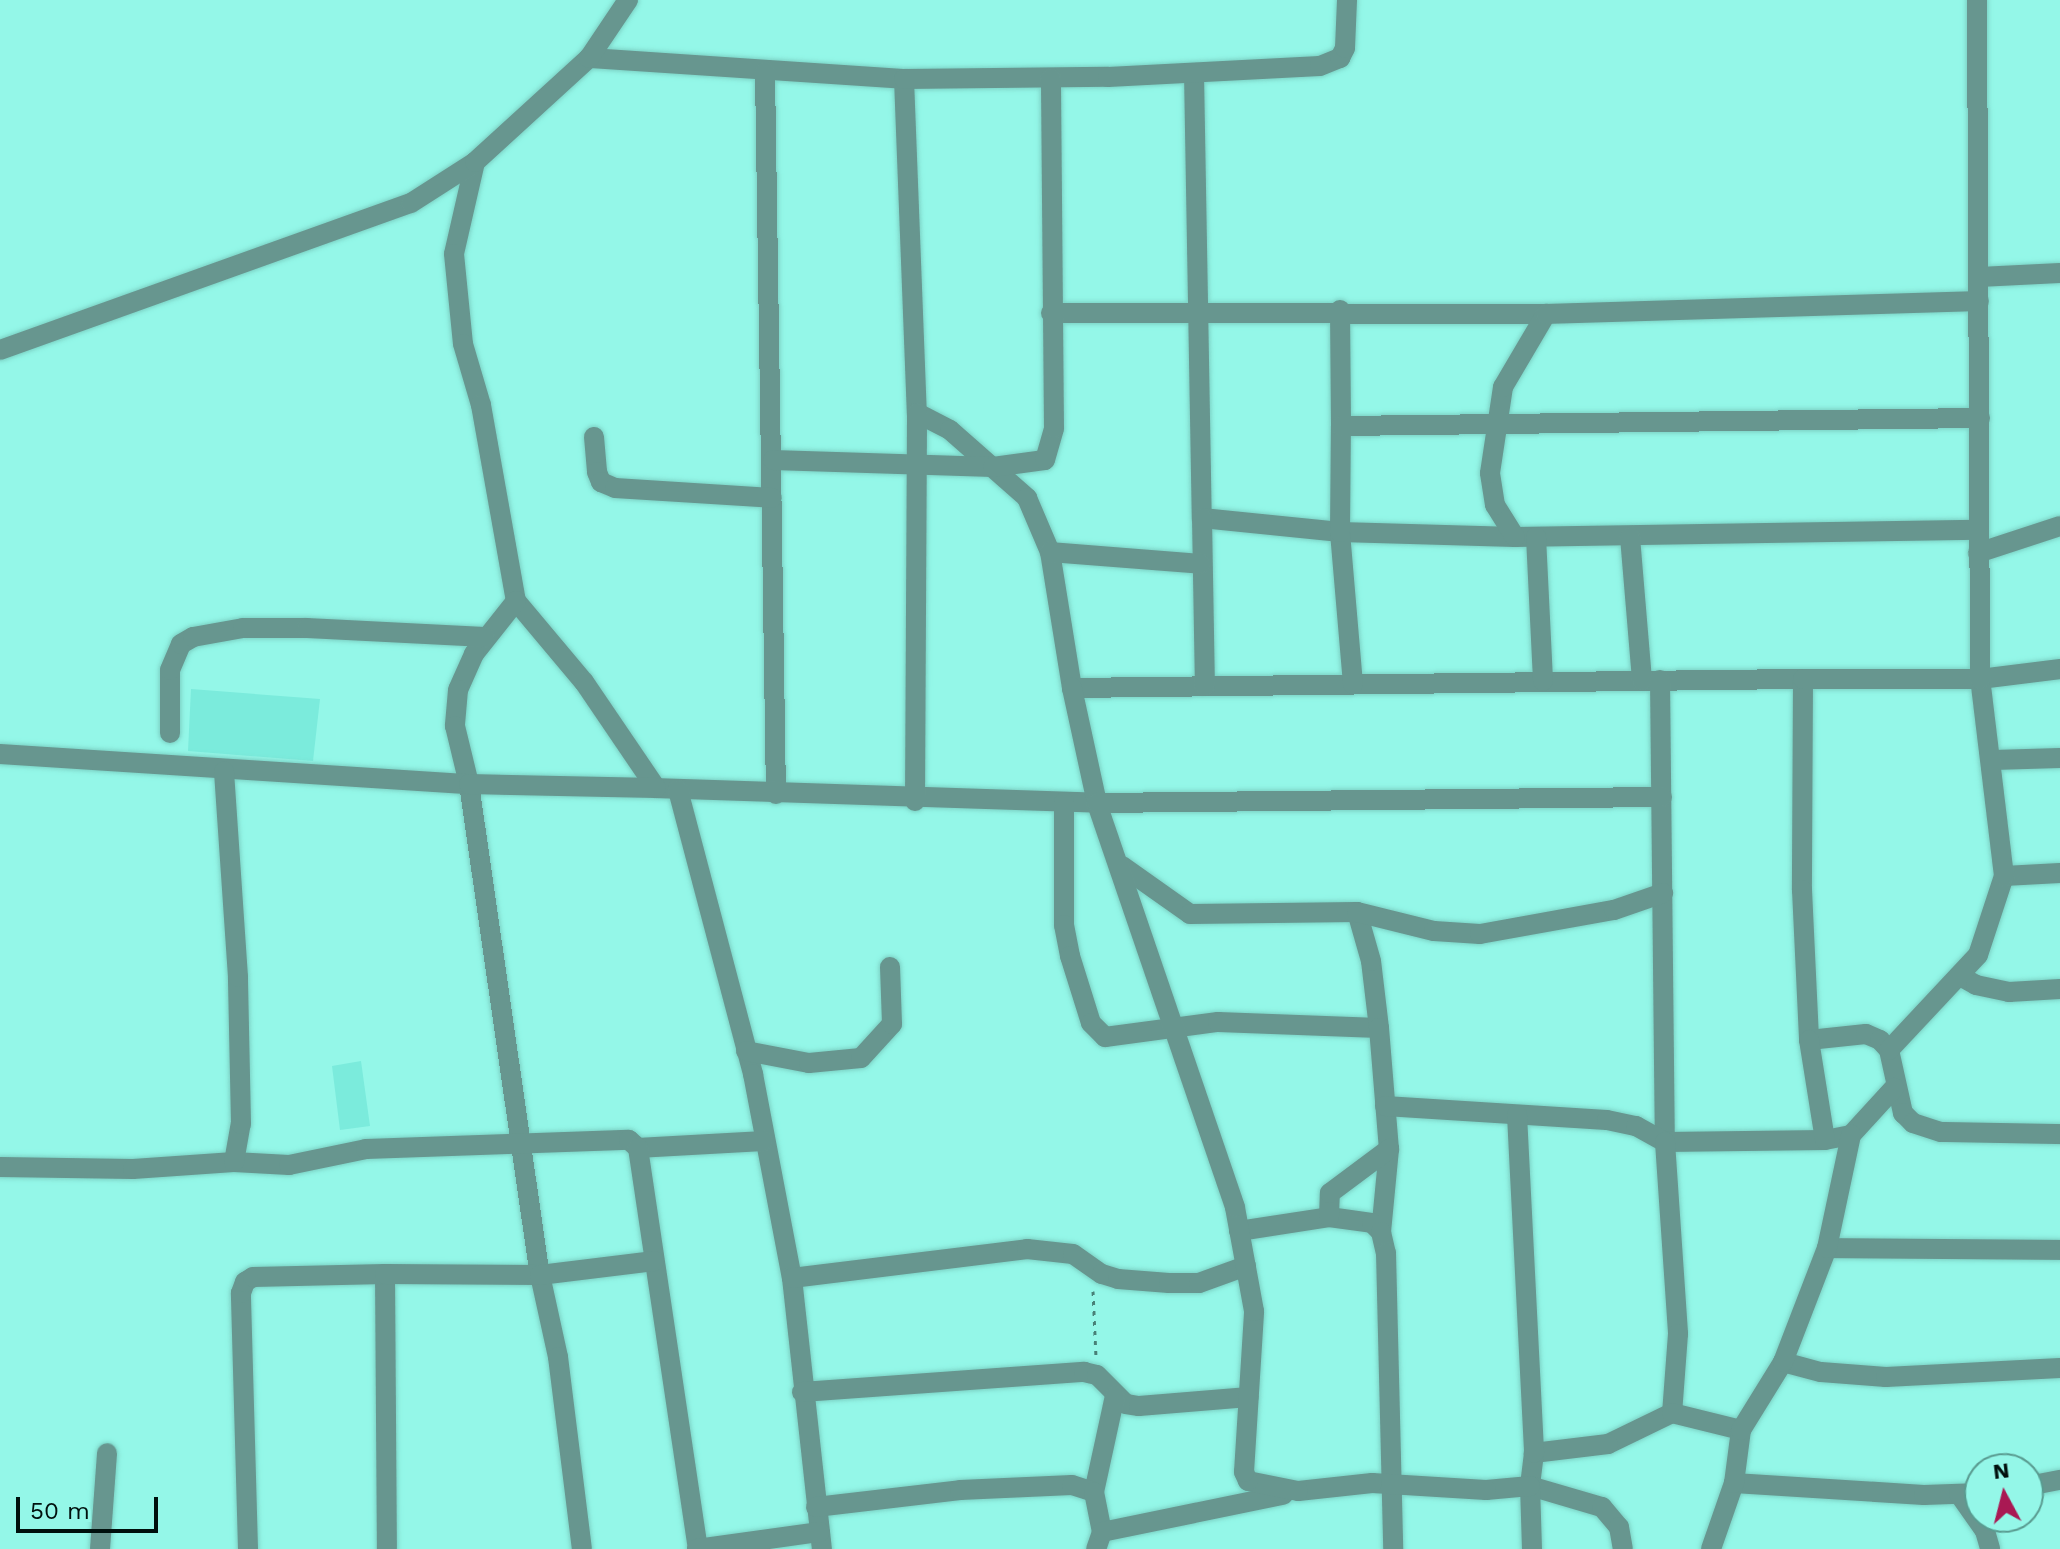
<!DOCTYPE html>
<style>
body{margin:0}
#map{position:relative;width:2060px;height:1549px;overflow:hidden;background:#94f7e8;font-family:"Work Sans",sans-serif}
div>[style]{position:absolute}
.built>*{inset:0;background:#7bebdc}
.path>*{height:3px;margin-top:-1.5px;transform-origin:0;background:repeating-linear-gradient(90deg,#488077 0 4px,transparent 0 10px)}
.roads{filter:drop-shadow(0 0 2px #7cd2c5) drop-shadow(0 0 2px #7cd2c5)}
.minor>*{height:20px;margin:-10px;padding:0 10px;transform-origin:10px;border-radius:10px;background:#67968f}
span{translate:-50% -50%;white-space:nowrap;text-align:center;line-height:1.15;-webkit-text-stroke:6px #94f7e8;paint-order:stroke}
.north{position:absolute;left:1964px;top:1453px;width:80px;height:80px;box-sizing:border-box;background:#94f7e8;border:2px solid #599b90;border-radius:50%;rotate:353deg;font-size:22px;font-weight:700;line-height:32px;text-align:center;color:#00100d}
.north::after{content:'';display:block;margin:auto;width:28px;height:36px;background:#a91953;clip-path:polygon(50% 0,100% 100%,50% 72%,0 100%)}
.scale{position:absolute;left:16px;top:1497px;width:142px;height:36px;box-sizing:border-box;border:4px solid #00100d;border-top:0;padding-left:10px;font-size:24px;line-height:28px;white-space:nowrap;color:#00100d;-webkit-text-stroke:6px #94f7e8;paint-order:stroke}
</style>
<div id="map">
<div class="built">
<i style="clip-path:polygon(191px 689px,320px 699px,313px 761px,188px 751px)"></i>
<i style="clip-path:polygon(361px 1061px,370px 1126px,340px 1130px,332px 1066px)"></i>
</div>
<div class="path">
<i style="left:1093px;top:1291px;width:65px;rotate:87.4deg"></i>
</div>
<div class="roads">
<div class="minor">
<i style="left:589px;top:58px;width:316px;rotate:3.8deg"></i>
<i style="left:904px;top:79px;width:334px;rotate:87.8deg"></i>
<i style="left:917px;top:413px;width:37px;rotate:27deg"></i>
<i style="left:950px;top:430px;width:103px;rotate:41.4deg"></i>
<i style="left:1027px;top:498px;width:59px;rotate:66.9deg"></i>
<i style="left:1050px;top:552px;width:138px;rotate:80.8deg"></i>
<i style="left:1072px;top:688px;width:731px;rotate:-0.71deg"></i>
<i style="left:1803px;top:679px;width:211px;rotate:90.3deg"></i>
<i style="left:1802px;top:890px;width:150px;rotate:87.3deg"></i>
<i style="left:1809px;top:1040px;width:57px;rotate:-6deg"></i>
<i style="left:1866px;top:1034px;width:15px;rotate:23deg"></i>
<i style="left:1880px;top:1040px;width:13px;rotate:48deg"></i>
<i style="left:1889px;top:1050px;width:65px;rotate:77.5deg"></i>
<i style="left:1903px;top:1113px;width:14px;rotate:45deg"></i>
<i style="left:1913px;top:1123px;width:29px;rotate:18deg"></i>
<i style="left:1941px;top:1132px;width:119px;rotate:1deg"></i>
<i style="left:765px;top:72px;width:722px;rotate:89.13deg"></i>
<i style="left:1194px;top:73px;width:445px;rotate:89deg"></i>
<i style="left:1202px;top:518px;width:139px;rotate:5.8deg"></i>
<i style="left:1340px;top:532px;width:175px;rotate:1.6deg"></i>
<i style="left:1515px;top:537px;width:463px;rotate:-0.9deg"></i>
<i style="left:904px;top:79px;width:204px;rotate:-0.6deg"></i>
<i style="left:1108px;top:77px;width:212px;rotate:-3deg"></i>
<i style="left:1320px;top:66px;width:22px;rotate:-22deg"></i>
<i style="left:1340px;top:58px;width:11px;rotate:-63deg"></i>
<i style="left:1345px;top:48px;width:48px;rotate:-87.6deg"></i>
<i style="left:475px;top:162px;width:94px;rotate:102.9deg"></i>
<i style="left:454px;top:254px;width:90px;rotate:84.3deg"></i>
<i style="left:463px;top:344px;width:64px;rotate:73.6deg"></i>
<i style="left:481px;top:405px;width:199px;rotate:79.9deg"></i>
<i style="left:516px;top:601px;width:106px;rotate:50deg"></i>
<i style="left:584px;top:682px;width:128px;rotate:55.8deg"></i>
<i style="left:656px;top:788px;width:441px;rotate:1.9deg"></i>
<i style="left:1097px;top:803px;width:118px;rotate:-102.3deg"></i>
<i style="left:1979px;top:277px;width:81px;rotate:-2.8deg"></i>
<i style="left:1340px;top:310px;width:116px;rotate:89.5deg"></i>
<i style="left:1051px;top:313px;width:495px;rotate:0.1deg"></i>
<i style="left:0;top:350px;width:436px;rotate:-19.7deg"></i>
<i style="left:411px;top:203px;width:76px;rotate:-32.6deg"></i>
<i style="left:475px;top:162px;width:154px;rotate:-42.4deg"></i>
<i style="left:589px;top:58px;width:70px;rotate:-56.1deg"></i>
<i style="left:594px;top:437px;width:35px;rotate:85deg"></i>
<i style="left:597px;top:472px;width:11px;rotate:68deg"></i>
<i style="left:601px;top:482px;width:15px;rotate:23deg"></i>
<i style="left:615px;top:488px;width:157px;rotate:3.6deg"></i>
<i style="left:773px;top:460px;width:220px;rotate:1.8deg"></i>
<i style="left:993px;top:467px;width:52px;rotate:-7.7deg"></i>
<i style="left:1045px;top:460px;width:33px;rotate:-74deg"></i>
<i style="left:1054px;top:428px;width:350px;rotate:-90.5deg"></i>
<i style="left:1202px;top:518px;width:168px;rotate:89deg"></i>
<i style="left:1515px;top:537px;width:38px;rotate:-122deg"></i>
<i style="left:1495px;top:505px;width:32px;rotate:-99deg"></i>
<i style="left:1490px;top:473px;width:87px;rotate:-81.4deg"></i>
<i style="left:1503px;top:387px;width:85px;rotate:-59.5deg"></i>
<i style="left:1546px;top:314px;width:433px;rotate:-1.7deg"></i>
<i style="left:1536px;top:537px;width:144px;rotate:87.2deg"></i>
<i style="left:1630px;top:537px;width:144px;rotate:85.2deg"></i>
<i style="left:1050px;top:552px;width:151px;rotate:4.5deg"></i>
<i style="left:1978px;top:553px;width:86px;rotate:-18.2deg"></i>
<i style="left:516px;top:601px;width:68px;rotate:128.4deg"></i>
<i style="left:474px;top:654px;width:39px;rotate:114deg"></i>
<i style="left:458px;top:690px;width:36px;rotate:95deg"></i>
<i style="left:455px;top:726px;width:60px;rotate:76.4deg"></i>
<i style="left:469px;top:784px;width:496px;rotate:81.8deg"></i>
<i style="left:540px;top:1275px;width:84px;rotate:77.6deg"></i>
<i style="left:558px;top:1357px;width:193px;rotate:82.9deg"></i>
<i style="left:1803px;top:679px;width:177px"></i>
<i style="left:1980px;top:679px;width:81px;rotate:-7.1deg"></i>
<i style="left:1660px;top:680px;width:462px;rotate:89.4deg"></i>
<i style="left:1665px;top:1142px;width:160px;rotate:-0.7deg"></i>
<i style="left:1825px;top:1140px;width:26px;rotate:-11deg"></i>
<i style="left:1851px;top:1135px;width:64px;rotate:-47.5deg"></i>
<i style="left:1353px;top:684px;width:153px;rotate:-94.9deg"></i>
<i style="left:1340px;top:532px;width:106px;rotate:-89.5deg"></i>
<i style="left:1341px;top:426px;width:639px;rotate:-0.72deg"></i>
<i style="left:170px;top:733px;width:63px;rotate:-90deg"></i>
<i style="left:170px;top:670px;width:28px;rotate:-67deg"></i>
<i style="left:181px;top:644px;width:14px;rotate:-30deg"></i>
<i style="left:193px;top:637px;width:51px;rotate:-10.2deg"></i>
<i style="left:243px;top:628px;width:64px"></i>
<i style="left:307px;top:628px;width:178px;rotate:2.9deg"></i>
<i style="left:0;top:754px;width:470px;rotate:3.7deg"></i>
<i style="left:469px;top:784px;width:187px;rotate:1.2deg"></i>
<i style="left:1993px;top:760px;width:67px;rotate:-1.7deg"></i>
<i style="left:678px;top:790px;width:294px;rotate:75.2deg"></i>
<i style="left:753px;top:1074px;width:208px;rotate:79.2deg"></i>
<i style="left:792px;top:1278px;width:273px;rotate:83.7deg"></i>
<i style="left:915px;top:801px;width:388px;rotate:-89.7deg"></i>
<i style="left:1064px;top:802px;width:123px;rotate:90deg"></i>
<i style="left:1064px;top:925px;width:32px;rotate:79deg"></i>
<i style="left:1070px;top:956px;width:70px;rotate:72.6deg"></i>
<i style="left:1091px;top:1023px;width:20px;rotate:45deg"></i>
<i style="left:1105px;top:1037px;width:114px;rotate:-7.6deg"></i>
<i style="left:1218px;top:1022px;width:161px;rotate:2.1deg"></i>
<i style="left:1379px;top:1028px;width:67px;rotate:-96.8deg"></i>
<i style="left:1371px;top:961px;width:51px;rotate:-105.9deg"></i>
<i style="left:1122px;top:866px;width:83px;rotate:35.2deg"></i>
<i style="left:1190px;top:914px;width:167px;rotate:-0.7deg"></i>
<i style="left:1357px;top:912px;width:79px;rotate:13.9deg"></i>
<i style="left:1434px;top:931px;width:46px;rotate:3.7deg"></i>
<i style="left:1480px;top:934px;width:136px;rotate:-10.2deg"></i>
<i style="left:1614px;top:910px;width:52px;rotate:-19.1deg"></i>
<i style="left:2004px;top:876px;width:56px;rotate:-3.1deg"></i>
<i style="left:1960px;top:976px;width:18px;rotate:29deg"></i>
<i style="left:1976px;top:985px;width:34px;rotate:12deg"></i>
<i style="left:2009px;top:992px;width:51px;rotate:-3.4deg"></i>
<i style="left:1379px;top:1028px;width:121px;rotate:85.3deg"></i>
<i style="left:1389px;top:1149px;width:83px;rotate:95.5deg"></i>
<i style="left:1809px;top:1040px;width:101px;rotate:80.9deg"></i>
<i style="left:1889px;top:1050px;width:130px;rotate:-46.9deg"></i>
<i style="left:1978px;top:955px;width:83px;rotate:-71.8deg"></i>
<i style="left:2004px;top:876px;width:198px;rotate:-96.9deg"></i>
<i style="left:1980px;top:679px;width:679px;rotate:-90.25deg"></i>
<i style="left:746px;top:1051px;width:64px;rotate:10.8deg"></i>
<i style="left:809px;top:1063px;width:52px;rotate:-5.5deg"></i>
<i style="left:861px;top:1058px;width:46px;rotate:-47.6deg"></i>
<i style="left:892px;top:1024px;width:57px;rotate:-92deg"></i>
<i style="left:1385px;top:1106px;width:222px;rotate:3.6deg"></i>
<i style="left:1607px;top:1120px;width:30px;rotate:12deg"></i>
<i style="left:1636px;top:1126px;width:33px;rotate:29deg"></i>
<i style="left:1665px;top:1142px;width:192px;rotate:86.1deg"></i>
<i style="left:1678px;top:1334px;width:79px;rotate:94.3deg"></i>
<i style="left:1672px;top:1413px;width:71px;rotate:154.2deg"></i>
<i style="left:1608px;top:1444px;width:75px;rotate:173.1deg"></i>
<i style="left:1534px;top:1453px;width:33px;rotate:97deg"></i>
<i style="left:1530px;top:1486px;width:75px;rotate:16.3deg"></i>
<i style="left:1602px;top:1507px;width:26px;rotate:50deg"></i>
<i style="left:1619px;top:1527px;width:22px;rotate:80deg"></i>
<i style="left:1517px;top:1115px;width:338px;rotate:87.1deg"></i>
<i style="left:638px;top:1148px;width:125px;rotate:-3.2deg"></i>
<i style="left:234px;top:1162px;width:55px;rotate:3.1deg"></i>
<i style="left:289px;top:1165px;width:79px;rotate:-11.7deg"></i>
<i style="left:366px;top:1149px;width:263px;rotate:-2deg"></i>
<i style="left:629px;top:1140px;width:12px;rotate:42deg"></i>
<i style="left:638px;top:1148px;width:405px;rotate:81.5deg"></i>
<i style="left:0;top:1167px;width:133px;rotate:0.9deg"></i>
<i style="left:133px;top:1169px;width:101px;rotate:-4deg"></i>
<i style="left:234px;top:1162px;width:39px;rotate:-80deg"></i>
<i style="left:241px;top:1124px;width:147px;rotate:-91.2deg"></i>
<i style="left:238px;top:977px;width:206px;rotate:-93.9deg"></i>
<i style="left:1329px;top:1217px;width:43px;rotate:7.9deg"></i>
<i style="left:1372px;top:1223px;width:13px;rotate:45deg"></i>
<i style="left:1381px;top:1232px;width:22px;rotate:77deg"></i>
<i style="left:1386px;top:1253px;width:296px;rotate:88.6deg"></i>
<i style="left:1239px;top:1231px;width:91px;rotate:-8.8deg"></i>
<i style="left:1329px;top:1217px;width:24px;rotate:-88deg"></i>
<i style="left:1330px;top:1193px;width:74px;rotate:-36.7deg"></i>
<i style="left:1827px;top:1248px;width:233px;rotate:0.5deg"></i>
<i style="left:385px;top:1274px;width:275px;rotate:89.6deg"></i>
<i style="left:792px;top:1278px;width:237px;rotate:-7deg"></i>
<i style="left:1027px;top:1249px;width:46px;rotate:6.2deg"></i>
<i style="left:1073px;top:1254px;width:35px;rotate:35deg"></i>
<i style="left:1102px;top:1274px;width:17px;rotate:17deg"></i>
<i style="left:1118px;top:1279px;width:51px;rotate:4.5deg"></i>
<i style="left:1169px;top:1283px;width:30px"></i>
<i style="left:1199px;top:1283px;width:50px;rotate:-19.9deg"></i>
<i style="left:1783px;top:1362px;width:39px;rotate:15deg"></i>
<i style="left:1821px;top:1372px;width:65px;rotate:4.4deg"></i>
<i style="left:1886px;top:1377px;width:174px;rotate:-3deg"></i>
<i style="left:802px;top:1392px;width:283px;rotate:-4.1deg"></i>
<i style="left:1084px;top:1372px;width:13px;rotate:13deg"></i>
<i style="left:1097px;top:1375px;width:41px;rotate:45deg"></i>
<i style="left:1126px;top:1404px;width:13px;rotate:9deg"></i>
<i style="left:1139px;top:1406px;width:110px;rotate:-4.7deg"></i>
<i style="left:1672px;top:1413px;width:71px;rotate:13.8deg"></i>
<i style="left:1734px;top:1483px;width:190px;rotate:3.6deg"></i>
<i style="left:1924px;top:1495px;width:56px;rotate:-2deg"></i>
<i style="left:2028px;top:1486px;width:33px;rotate:-11deg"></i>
<i style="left:1094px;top:1492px;width:98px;rotate:-77.7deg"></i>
<i style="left:1959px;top:1494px;width:45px;rotate:54.9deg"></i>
<i style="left:1985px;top:1531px;width:19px;rotate:74deg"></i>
<i style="left:816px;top:1507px;width:145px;rotate:-6.7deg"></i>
<i style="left:960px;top:1490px;width:112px;rotate:-2.6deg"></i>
<i style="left:1072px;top:1485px;width:23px;rotate:18deg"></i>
<i style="left:1094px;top:1492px;width:41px;rotate:78.7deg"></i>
<i style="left:1102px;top:1532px;width:18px;rotate:109deg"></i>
<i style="left:1102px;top:1532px;width:185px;rotate:-11.6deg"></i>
<i style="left:100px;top:1549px;width:96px;rotate:-85.8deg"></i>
<i style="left:248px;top:1549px;width:256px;rotate:-91.6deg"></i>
<i style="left:241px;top:1293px;width:12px;rotate:-70deg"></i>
<i style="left:245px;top:1282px;width:9px;rotate:-32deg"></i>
<i style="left:253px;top:1277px;width:132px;rotate:-1.3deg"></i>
<i style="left:385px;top:1274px;width:155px;rotate:0.4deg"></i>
<i style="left:540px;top:1275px;width:115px;rotate:-7deg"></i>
<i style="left:697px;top:1549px;width:124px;rotate:-7.9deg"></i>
<i style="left:1532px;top:1549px;width:63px;rotate:-91.8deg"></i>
<i style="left:1530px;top:1486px;width:44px;rotate:174.8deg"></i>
<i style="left:1486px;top:1490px;width:114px;rotate:-176.5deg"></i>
<i style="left:1372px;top:1483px;width:74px;rotate:173.8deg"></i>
<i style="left:1298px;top:1491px;width:51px;rotate:-168.7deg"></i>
<i style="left:1248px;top:1481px;width:10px;rotate:-114deg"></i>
<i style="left:1244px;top:1472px;width:161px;rotate:-86.4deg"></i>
<i style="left:1254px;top:1311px;width:106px;rotate:-100.4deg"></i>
<i style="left:1235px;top:1207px;width:427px;rotate:-108.9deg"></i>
<i style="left:1097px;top:803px;width:565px;rotate:-0.61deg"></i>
<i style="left:1711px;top:1549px;width:70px;rotate:-70.8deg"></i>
<i style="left:1734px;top:1483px;width:53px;rotate:-82.5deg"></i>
<i style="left:1741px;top:1430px;width:80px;rotate:-58.3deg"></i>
<i style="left:1783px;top:1362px;width:122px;rotate:-68.9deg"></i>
<i style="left:1827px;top:1248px;width:116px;rotate:-78deg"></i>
</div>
</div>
<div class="north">N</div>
<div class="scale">50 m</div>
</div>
